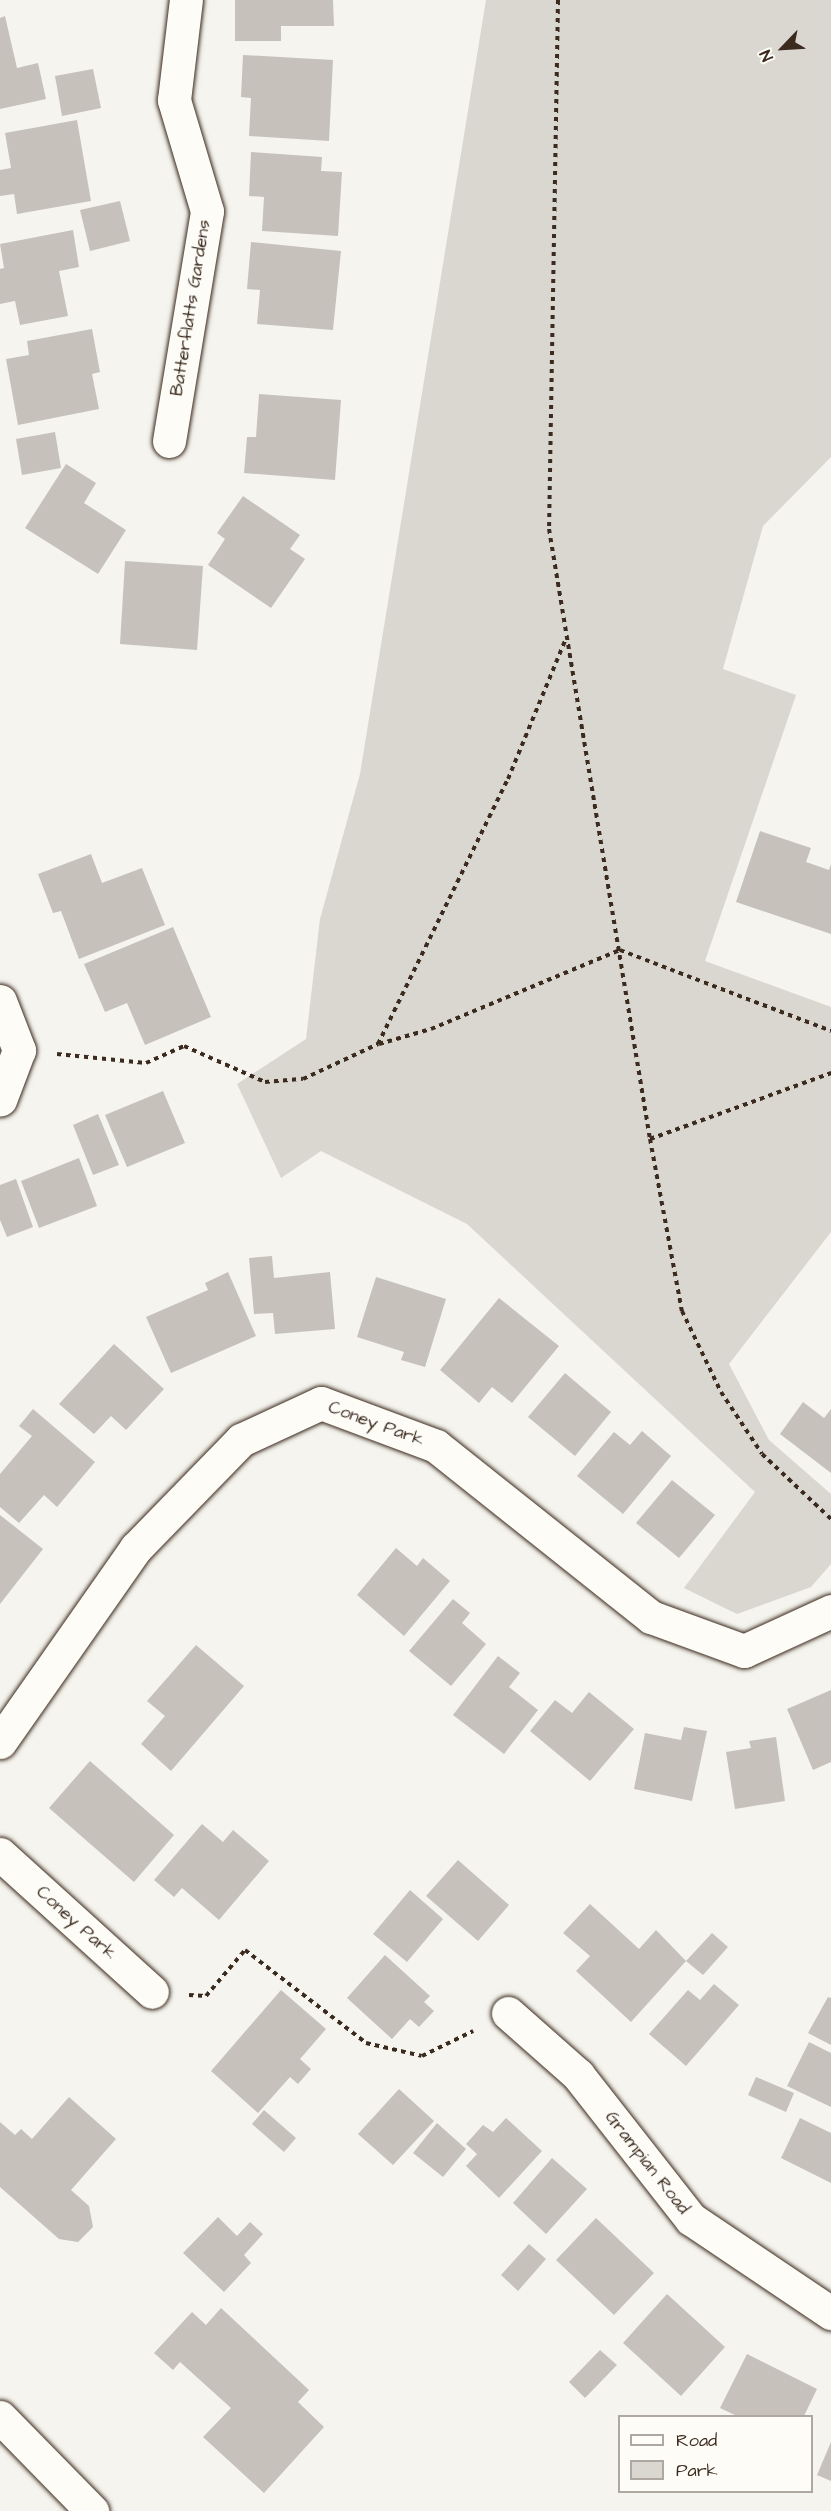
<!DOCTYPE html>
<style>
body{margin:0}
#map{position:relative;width:831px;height:2511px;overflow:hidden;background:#f5f4ee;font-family:"Architects Daughter",sans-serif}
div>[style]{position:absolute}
.green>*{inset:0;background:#dad6d0}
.building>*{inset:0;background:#c7c1bb}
.path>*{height:4px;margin-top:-2px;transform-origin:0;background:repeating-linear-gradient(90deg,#3b2a1e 0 4.5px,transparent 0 9px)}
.roads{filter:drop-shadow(0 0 2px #3b2a1e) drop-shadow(0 0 2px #3b2a1e)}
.minor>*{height:33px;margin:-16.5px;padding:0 16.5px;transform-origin:16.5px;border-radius:16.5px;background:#fdfcf7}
span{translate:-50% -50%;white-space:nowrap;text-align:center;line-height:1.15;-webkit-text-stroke:5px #fdfcf7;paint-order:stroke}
.street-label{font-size:18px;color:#3b2a1e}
.legend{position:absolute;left:618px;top:2415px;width:195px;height:78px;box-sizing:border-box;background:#fdfcf7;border:2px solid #afa8a0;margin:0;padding:8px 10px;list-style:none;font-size:18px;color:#3b2a1e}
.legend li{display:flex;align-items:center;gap:12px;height:30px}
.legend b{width:30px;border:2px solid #afa8a0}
.north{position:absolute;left:753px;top:18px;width:60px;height:60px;-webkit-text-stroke:4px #fdfcf7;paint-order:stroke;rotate:245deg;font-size:16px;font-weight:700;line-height:24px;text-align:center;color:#3b2a1e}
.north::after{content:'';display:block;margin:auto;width:21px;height:27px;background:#3b2a1e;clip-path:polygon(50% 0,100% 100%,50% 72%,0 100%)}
</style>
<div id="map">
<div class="green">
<i style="clip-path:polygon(486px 0,831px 0,831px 457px,763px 526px,723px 669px,796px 695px,705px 961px,831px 1007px,831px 1232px,729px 1364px,769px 1440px,831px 1494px,831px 1564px,811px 1587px,737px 1614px,684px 1588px,755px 1492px,467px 1224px,321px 1151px,281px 1178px,237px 1084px,306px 1039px,320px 919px,360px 774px)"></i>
</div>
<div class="building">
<i style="clip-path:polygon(235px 0,333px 0,334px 26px,281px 26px,281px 41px,235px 41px)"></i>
<i style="clip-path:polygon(5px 16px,17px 68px,38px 63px,46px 99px,0 109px,0 18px)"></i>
<i style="clip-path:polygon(243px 55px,333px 60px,329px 141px,249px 136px,251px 98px,241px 97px)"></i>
<i style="clip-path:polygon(93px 69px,101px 108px,62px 116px,55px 76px)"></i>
<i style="clip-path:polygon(77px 120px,91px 201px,17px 214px,14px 194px,0 196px,0 170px,11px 168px,5px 133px)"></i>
<i style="clip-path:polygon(251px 152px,322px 157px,321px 171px,342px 172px,338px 236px,262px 231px,264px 197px,249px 196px)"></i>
<i style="clip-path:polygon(120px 201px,130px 241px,90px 251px,80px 210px)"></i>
<i style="clip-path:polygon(73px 230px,79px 267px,59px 271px,68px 316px,20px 325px,15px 301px,0 304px,0 269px,4px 268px,0 244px)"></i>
<i style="clip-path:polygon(251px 242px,341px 251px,333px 330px,257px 324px,260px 290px,247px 289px)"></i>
<i style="clip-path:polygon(92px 329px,100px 372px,92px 374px,99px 409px,18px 425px,6px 359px,29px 355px,27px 341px)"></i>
<i style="clip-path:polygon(259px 394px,341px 400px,335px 480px,244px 473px,247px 437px,256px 437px)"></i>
<i style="clip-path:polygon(55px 432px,61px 468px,22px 475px,16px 439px)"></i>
<i style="clip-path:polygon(66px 464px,96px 483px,84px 503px,126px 530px,98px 574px,25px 528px)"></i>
<i style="clip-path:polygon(243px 496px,300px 535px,290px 549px,305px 559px,271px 608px,208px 565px,225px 539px,217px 533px)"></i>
<i style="clip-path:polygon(125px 561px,203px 566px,197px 650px,120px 644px)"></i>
<i style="clip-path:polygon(760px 831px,811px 848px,806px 862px,829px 870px,831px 864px,831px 934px,736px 902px)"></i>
<i style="clip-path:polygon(91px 854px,102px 883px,142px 868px,165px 925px,79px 959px,61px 911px,53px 913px,38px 874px)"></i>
<i style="clip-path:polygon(173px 927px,211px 1017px,145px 1045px,127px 1003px,105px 1012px,84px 964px)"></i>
<i style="clip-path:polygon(163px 1091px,185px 1143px,127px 1167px,105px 1115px)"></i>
<i style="clip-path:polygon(98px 1114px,119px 1165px,93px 1175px,73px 1125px)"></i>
<i style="clip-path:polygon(79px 1158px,97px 1206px,39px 1228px,21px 1181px)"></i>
<i style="clip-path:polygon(16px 1179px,33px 1227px,7px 1237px,0 1220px,0 1185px)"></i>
<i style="clip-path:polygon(272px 1256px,274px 1278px,330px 1272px,335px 1329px,275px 1334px,273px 1313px,254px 1314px,249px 1258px)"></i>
<i style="clip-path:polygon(228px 1272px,256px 1336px,171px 1373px,146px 1317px,208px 1290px,205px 1283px)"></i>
<i style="clip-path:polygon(376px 1277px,446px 1299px,425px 1367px,401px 1360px,404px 1352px,357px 1337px)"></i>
<i style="clip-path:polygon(499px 1298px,559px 1346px,512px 1403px,492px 1387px,479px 1403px,440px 1370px)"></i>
<i style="clip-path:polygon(114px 1344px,164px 1389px,126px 1430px,111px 1416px,94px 1434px,59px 1404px)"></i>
<i style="clip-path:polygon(565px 1373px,611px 1412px,575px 1456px,528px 1417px)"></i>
<i style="clip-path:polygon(803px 1402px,824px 1418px,831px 1409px,831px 1473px,780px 1434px)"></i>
<i style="clip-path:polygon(33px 1409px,95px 1462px,57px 1507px,44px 1495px,19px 1523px,0 1507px,0 1474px,32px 1436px,19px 1426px)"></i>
<i style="clip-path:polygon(642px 1431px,671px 1456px,623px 1514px,577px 1476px,614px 1432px,630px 1445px)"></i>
<i style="clip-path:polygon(672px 1480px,715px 1515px,679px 1558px,636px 1523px)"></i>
<i style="clip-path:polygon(0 1515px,43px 1549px,0 1604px)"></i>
<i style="clip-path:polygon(396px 1548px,417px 1566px,423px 1558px,450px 1581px,404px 1636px,357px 1595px)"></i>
<i style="clip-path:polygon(453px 1599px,470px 1613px,462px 1623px,486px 1644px,451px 1686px,409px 1651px)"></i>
<i style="clip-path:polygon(196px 1645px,244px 1686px,171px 1771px,141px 1744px,165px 1716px,147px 1701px)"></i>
<i style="clip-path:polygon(498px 1656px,520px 1673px,509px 1687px,538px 1710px,504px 1754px,453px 1715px)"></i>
<i style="clip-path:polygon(831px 1690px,831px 1762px,813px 1770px,787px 1709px)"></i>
<i style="clip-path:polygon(589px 1692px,634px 1729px,590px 1781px,530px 1731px,555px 1700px,572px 1713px)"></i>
<i style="clip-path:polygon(684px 1727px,707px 1731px,692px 1801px,634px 1789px,645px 1733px,681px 1740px)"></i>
<i style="clip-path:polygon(776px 1737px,785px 1801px,735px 1809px,726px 1752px,751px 1748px,749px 1741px)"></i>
<i style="clip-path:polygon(90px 1761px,174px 1835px,134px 1882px,49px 1808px)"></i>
<i style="clip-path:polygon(202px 1824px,223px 1842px,233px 1830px,269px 1861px,219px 1920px,182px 1888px,174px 1897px,154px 1880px)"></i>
<i style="clip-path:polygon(458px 1860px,509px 1905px,478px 1941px,426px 1896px)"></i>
<i style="clip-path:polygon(410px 1890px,443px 1919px,407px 1962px,373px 1934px)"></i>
<i style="clip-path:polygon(590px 1904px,639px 1949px,656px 1930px,686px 1961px,631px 2022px,576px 1971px,590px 1956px,563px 1933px)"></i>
<i style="clip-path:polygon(712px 1933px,728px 1947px,703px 1975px,686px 1961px)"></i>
<i style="clip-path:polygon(385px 1955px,430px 1996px,424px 2002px,434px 2011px,419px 2027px,410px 2019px,392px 2039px,347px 1998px)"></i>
<i style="clip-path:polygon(714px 1984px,739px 2005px,686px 2066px,649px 2034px,688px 1990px,700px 2000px)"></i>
<i style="clip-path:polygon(281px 1990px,326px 2029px,300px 2059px,311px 2069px,298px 2084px,290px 2077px,258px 2113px,211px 2071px)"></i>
<i style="clip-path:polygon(828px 1997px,831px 1998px,831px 2045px,808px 2033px)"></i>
<i style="clip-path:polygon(809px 2042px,831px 2053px,831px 2107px,787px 2086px)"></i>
<i style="clip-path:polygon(756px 2077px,794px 2093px,786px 2112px,748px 2095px)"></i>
<i style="clip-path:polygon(399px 2089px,434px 2121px,393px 2165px,358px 2134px)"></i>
<i style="clip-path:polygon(69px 2097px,116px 2139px,71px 2190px,89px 2206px,93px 2227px,78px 2242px,59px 2239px,0 2187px,0 2122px,15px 2135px,21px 2129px,32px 2139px)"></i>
<i style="clip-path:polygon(264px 2110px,296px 2138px,284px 2152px,252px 2124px)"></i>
<i style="clip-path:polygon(506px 2118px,542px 2151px,499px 2198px,466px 2166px,477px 2154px,466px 2144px,483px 2125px,493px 2132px)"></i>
<i style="clip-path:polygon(800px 2118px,831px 2133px,831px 2183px,781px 2158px)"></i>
<i style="clip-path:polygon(437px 2123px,466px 2149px,443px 2177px,413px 2153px)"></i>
<i style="clip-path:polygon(552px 2158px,587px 2189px,546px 2234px,513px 2203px)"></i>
<i style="clip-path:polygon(218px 2217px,237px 2236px,250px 2222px,263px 2234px,244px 2255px,251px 2263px,224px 2292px,183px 2253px)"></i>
<i style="clip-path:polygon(596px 2218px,654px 2273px,614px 2315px,556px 2260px)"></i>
<i style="clip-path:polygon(529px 2244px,546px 2259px,518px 2291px,501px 2275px)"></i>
<i style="clip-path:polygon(667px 2294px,725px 2347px,681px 2396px,623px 2343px)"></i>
<i style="clip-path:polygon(221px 2308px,309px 2390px,298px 2402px,324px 2427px,264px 2493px,203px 2437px,231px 2408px,180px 2362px,173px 2370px,154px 2353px,192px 2312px,206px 2325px)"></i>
<i style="clip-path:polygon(600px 2350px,617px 2365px,585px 2398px,569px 2382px)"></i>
<i style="clip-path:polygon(747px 2354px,817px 2389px,804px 2416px,737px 2416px,720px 2408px)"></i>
<i style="clip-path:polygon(831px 2442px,831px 2481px,817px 2475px)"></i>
</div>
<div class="path">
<i style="left:558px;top:0;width:529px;rotate:90.97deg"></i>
<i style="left:549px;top:529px;width:618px;rotate:80.6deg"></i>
<i style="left:650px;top:1139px;width:175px;rotate:79.5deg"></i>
<i style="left:682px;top:1311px;width:90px;rotate:64.3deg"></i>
<i style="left:721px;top:1392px;width:74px;rotate:56.5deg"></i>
<i style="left:762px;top:1454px;width:95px;rotate:43.3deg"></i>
<i style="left:379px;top:1044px;width:54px;rotate:-16.1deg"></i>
<i style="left:431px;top:1029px;width:205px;rotate:-22.7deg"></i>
<i style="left:620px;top:950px;width:226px;rotate:21deg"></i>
<i style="left:57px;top:1054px;width:89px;rotate:5.8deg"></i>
<i style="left:146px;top:1063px;width:42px;rotate:-24.1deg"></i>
<i style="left:184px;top:1046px;width:89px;rotate:24deg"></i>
<i style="left:265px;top:1082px;width:38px;rotate:-5deg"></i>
<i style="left:303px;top:1079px;width:83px;rotate:-25deg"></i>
<i style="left:378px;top:1044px;width:295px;rotate:-63.9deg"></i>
<i style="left:508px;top:779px;width:149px;rotate:-67.6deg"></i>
<i style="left:650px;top:1139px;width:193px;rotate:-20deg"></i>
<i style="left:189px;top:1995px;width:17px;rotate:3deg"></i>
<i style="left:206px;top:1996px;width:60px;rotate:-49.7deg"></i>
<i style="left:245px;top:1950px;width:153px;rotate:37.5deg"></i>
<i style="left:366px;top:2043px;width:57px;rotate:13.1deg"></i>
<i style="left:422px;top:2056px;width:57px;rotate:-26.1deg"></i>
</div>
<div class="roads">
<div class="minor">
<i style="left:169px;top:441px;width:233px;rotate:-80.6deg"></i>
<i style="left:207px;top:211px;width:116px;rotate:-106.6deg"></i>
<i style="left:174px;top:100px;width:101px;rotate:-83.2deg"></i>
<i style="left:0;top:1001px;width:53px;rotate:68.8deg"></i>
<i style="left:19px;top:1050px;width:53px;rotate:110.8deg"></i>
<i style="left:0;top:1742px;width:237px;rotate:-55deg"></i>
<i style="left:136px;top:1548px;width:151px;rotate:-45.8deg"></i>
<i style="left:241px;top:1440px;width:88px;rotate:-24.8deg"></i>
<i style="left:321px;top:1403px;width:123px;rotate:20.5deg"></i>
<i style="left:436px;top:1446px;width:275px;rotate:38.5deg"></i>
<i style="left:651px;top:1617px;width:99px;rotate:20.1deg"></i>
<i style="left:744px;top:1651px;width:96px;rotate:-24.7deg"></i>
<i style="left:0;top:1854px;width:205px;rotate:42.2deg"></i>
<i style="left:508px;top:2013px;width:94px;rotate:41.5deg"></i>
<i style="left:578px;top:2075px;width:183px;rotate:51.9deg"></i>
<i style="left:691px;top:2219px;width:169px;rotate:33.9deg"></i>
<i style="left:0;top:2417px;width:132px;rotate:45.6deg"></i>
</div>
</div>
<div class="street-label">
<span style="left:191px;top:308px;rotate:-81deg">Batterflatts Gardens</span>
<span style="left:376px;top:1424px;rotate:20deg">Coney Park</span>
<span style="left:76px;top:1923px;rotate:42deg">Coney Park</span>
<span style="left:647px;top:2163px;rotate:52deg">Grampian Road</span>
</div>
<ul class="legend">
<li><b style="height:8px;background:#fdfcf7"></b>Road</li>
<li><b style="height:16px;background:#dad6d0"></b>Park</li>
</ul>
<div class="north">N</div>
</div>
